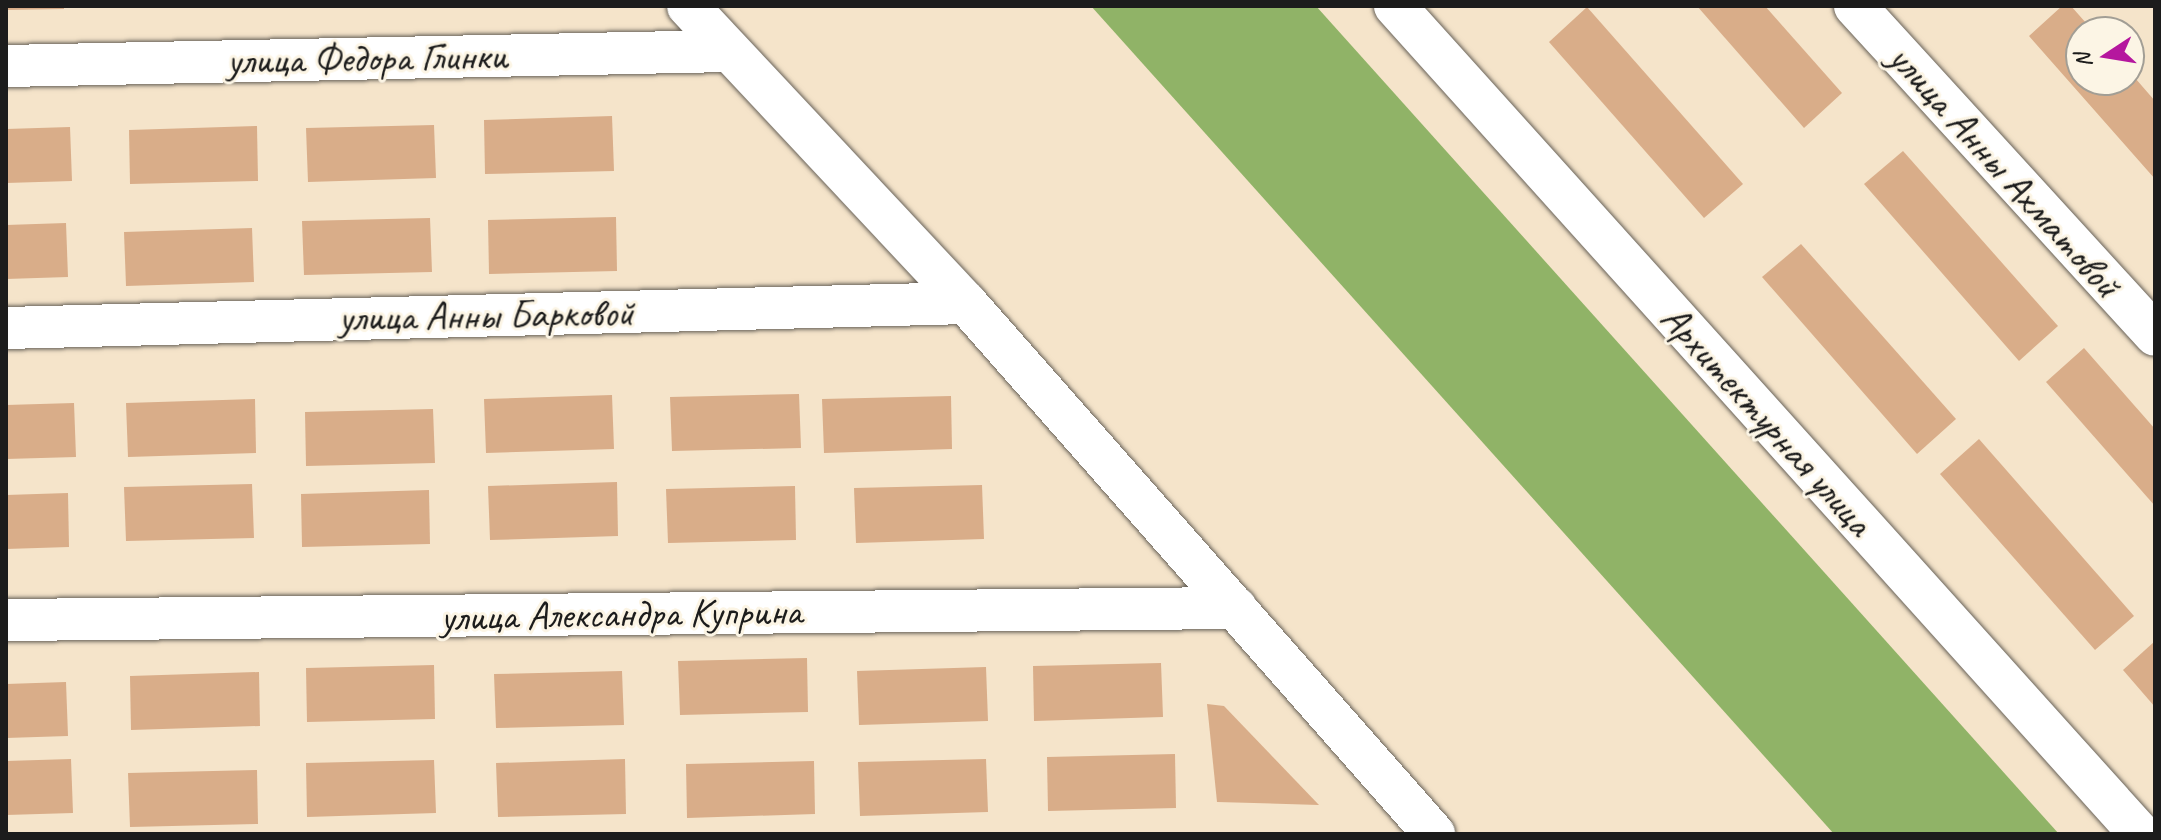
<!DOCTYPE html>
<meta charset="utf-8">
<style>
body{margin:0}
#map{position:relative;width:2161px;height:840px;overflow:hidden;background:#f5e4ca;font-family:Caveat,sans-serif}
div>[style]{position:absolute}
.forest>*{inset:0;background:#90b367}
.building>*{inset:0;background:#d9ad89}
.roads{filter:drop-shadow(0 0 2px #686259) drop-shadow(0 0 2px #686259)}
.minor>*{height:42px;margin:-21px;padding:0 21px;transform-origin:21px;border-radius:21px;background:#fff}
span{translate:-50% -50%;white-space:nowrap;text-align:center;line-height:1.15;-webkit-text-stroke:6px #fcf5e5;paint-order:stroke}
.street-label{font-size:40px;color:#1c1c1c}
.frame{position:absolute;inset:0;border:8px solid #1c1c1c;pointer-events:none}
.north{position:absolute;left:2065px;top:16px;width:80px;height:80px;box-sizing:border-box;background:#fcf5e5;border:2px solid #a29e95;border-radius:50%;rotate:258deg;font-size:22px;font-weight:700;line-height:32px;text-align:center;color:#1c1c1c}
.north::after{content:'';display:block;margin:auto;width:28px;height:36px;background:#b5179e;clip-path:polygon(50% 0,100% 100%,50% 72%,0 100%)}
</style>
<div id="map">
<div class="forest">
<i style="clip-path:polygon(1091px 6px,1316px 6px,2059px 834px,1834px 834px)"></i>
</div>
<div class="building">
<i style="clip-path:polygon(6px 6px,64px 6px,64px 9px,6px 10px)"></i>
<i style="clip-path:polygon(1697px 6px,1765px 6px,1842px 93px,1804px 128px)"></i>
<i style="clip-path:polygon(2062px 6px,2071px 6px,2094px 32px,2081px 32px,2081px 80px,2129px 80px,2129px 71px,2155px 101px,2155px 179px,2029px 36px)"></i>
<i style="clip-path:polygon(1587px 7px,1743px 184px,1704px 218px,1549px 42px)"></i>
<i style="clip-path:polygon(612px 116px,614px 171px,485px 174px,484px 120px)"></i>
<i style="clip-path:polygon(434px 125px,436px 178px,308px 182px,306px 128px)"></i>
<i style="clip-path:polygon(257px 126px,258px 181px,130px 184px,129px 130px)"></i>
<i style="clip-path:polygon(70px 127px,72px 181px,6px 183px,6px 129px)"></i>
<i style="clip-path:polygon(1903px 151px,2058px 326px,2019px 361px,1864px 184px)"></i>
<i style="clip-path:polygon(616px 217px,617px 271px,489px 274px,488px 220px)"></i>
<i style="clip-path:polygon(430px 218px,432px 272px,304px 275px,302px 221px)"></i>
<i style="clip-path:polygon(66px 223px,68px 277px,6px 279px,6px 225px)"></i>
<i style="clip-path:polygon(252px 228px,254px 282px,126px 286px,124px 232px)"></i>
<i style="clip-path:polygon(1801px 244px,1956px 419px,1917px 454px,1762px 277px)"></i>
<i style="clip-path:polygon(2084px 348px,2155px 429px,2155px 506px,2046px 382px)"></i>
<i style="clip-path:polygon(799px 394px,801px 448px,672px 451px,670px 397px)"></i>
<i style="clip-path:polygon(612px 395px,614px 449px,486px 453px,484px 399px)"></i>
<i style="clip-path:polygon(951px 396px,952px 449px,824px 453px,822px 399px)"></i>
<i style="clip-path:polygon(255px 399px,256px 453px,128px 457px,126px 403px)"></i>
<i style="clip-path:polygon(74px 403px,76px 457px,6px 459px,6px 405px)"></i>
<i style="clip-path:polygon(433px 409px,435px 463px,306px 466px,305px 412px)"></i>
<i style="clip-path:polygon(1979px 439px,2134px 616px,2095px 650px,1940px 474px)"></i>
<i style="clip-path:polygon(617px 482px,618px 536px,490px 540px,488px 486px)"></i>
<i style="clip-path:polygon(252px 484px,254px 538px,126px 541px,124px 487px)"></i>
<i style="clip-path:polygon(982px 485px,984px 539px,856px 543px,854px 488px)"></i>
<i style="clip-path:polygon(795px 486px,796px 540px,668px 543px,666px 489px)"></i>
<i style="clip-path:polygon(429px 490px,430px 544px,302px 547px,301px 494px)"></i>
<i style="clip-path:polygon(68px 493px,69px 547px,6px 549px,6px 495px)"></i>
<i style="clip-path:polygon(2155px 641px,2155px 707px,2123px 670px)"></i>
<i style="clip-path:polygon(807px 658px,808px 712px,680px 715px,678px 661px)"></i>
<i style="clip-path:polygon(1161px 663px,1163px 717px,1034px 721px,1033px 666px)"></i>
<i style="clip-path:polygon(434px 665px,435px 719px,307px 722px,306px 668px)"></i>
<i style="clip-path:polygon(986px 667px,988px 721px,859px 725px,857px 671px)"></i>
<i style="clip-path:polygon(622px 671px,624px 725px,496px 728px,494px 674px)"></i>
<i style="clip-path:polygon(259px 672px,260px 726px,131px 730px,130px 676px)"></i>
<i style="clip-path:polygon(66px 682px,68px 736px,6px 738px,6px 684px)"></i>
<i style="clip-path:polygon(1207px 704px,1224px 706px,1319px 805px,1217px 802px)"></i>
<i style="clip-path:polygon(1175px 754px,1176px 808px,1048px 811px,1047px 757px)"></i>
<i style="clip-path:polygon(71px 759px,73px 813px,6px 815px,6px 761px)"></i>
<i style="clip-path:polygon(625px 759px,626px 814px,498px 817px,496px 763px)"></i>
<i style="clip-path:polygon(986px 759px,988px 812px,860px 816px,858px 762px)"></i>
<i style="clip-path:polygon(434px 760px,436px 813px,307px 817px,306px 763px)"></i>
<i style="clip-path:polygon(814px 761px,815px 814px,687px 818px,686px 764px)"></i>
<i style="clip-path:polygon(257px 770px,258px 824px,130px 827px,128px 773px)"></i>
</div>
<div class="roads">
<div class="minor">
<i style="left:688px;top:6px;width:407px;rotate:46.9deg"></i>
<i style="left:966px;top:303px;width:708px;rotate:48.61deg"></i>
<i style="left:1395px;top:6px;width:1114px;rotate:48.02deg"></i>
<i style="left:1855px;top:6px;width:445px;rotate:47.6deg"></i>
<i style="left:6px;top:66px;width:723px;rotate:-1.19deg"></i>
<i style="left:6px;top:328px;width:960px;rotate:-1.49deg"></i>
<i style="left:6px;top:620px;width:1230px;rotate:-0.56deg"></i>
</div>
</div>
<div class="street-label">
<span style="left:367px;top:58px;rotate:-1deg">улица Федора Глинки</span>
<span style="left:2005px;top:171px;rotate:48deg">улица Анны Ахматовой</span>
<span style="left:486px;top:315px;rotate:-1deg">улица Анны Барковой</span>
<span style="left:1767px;top:420px;rotate:48deg">Архитектурная улица</span>
<span style="left:621px;top:614px;rotate:-1deg">улица Александра Куприна</span>
</div>
<div class="frame"></div>
<div class="north">N</div>
</div>
